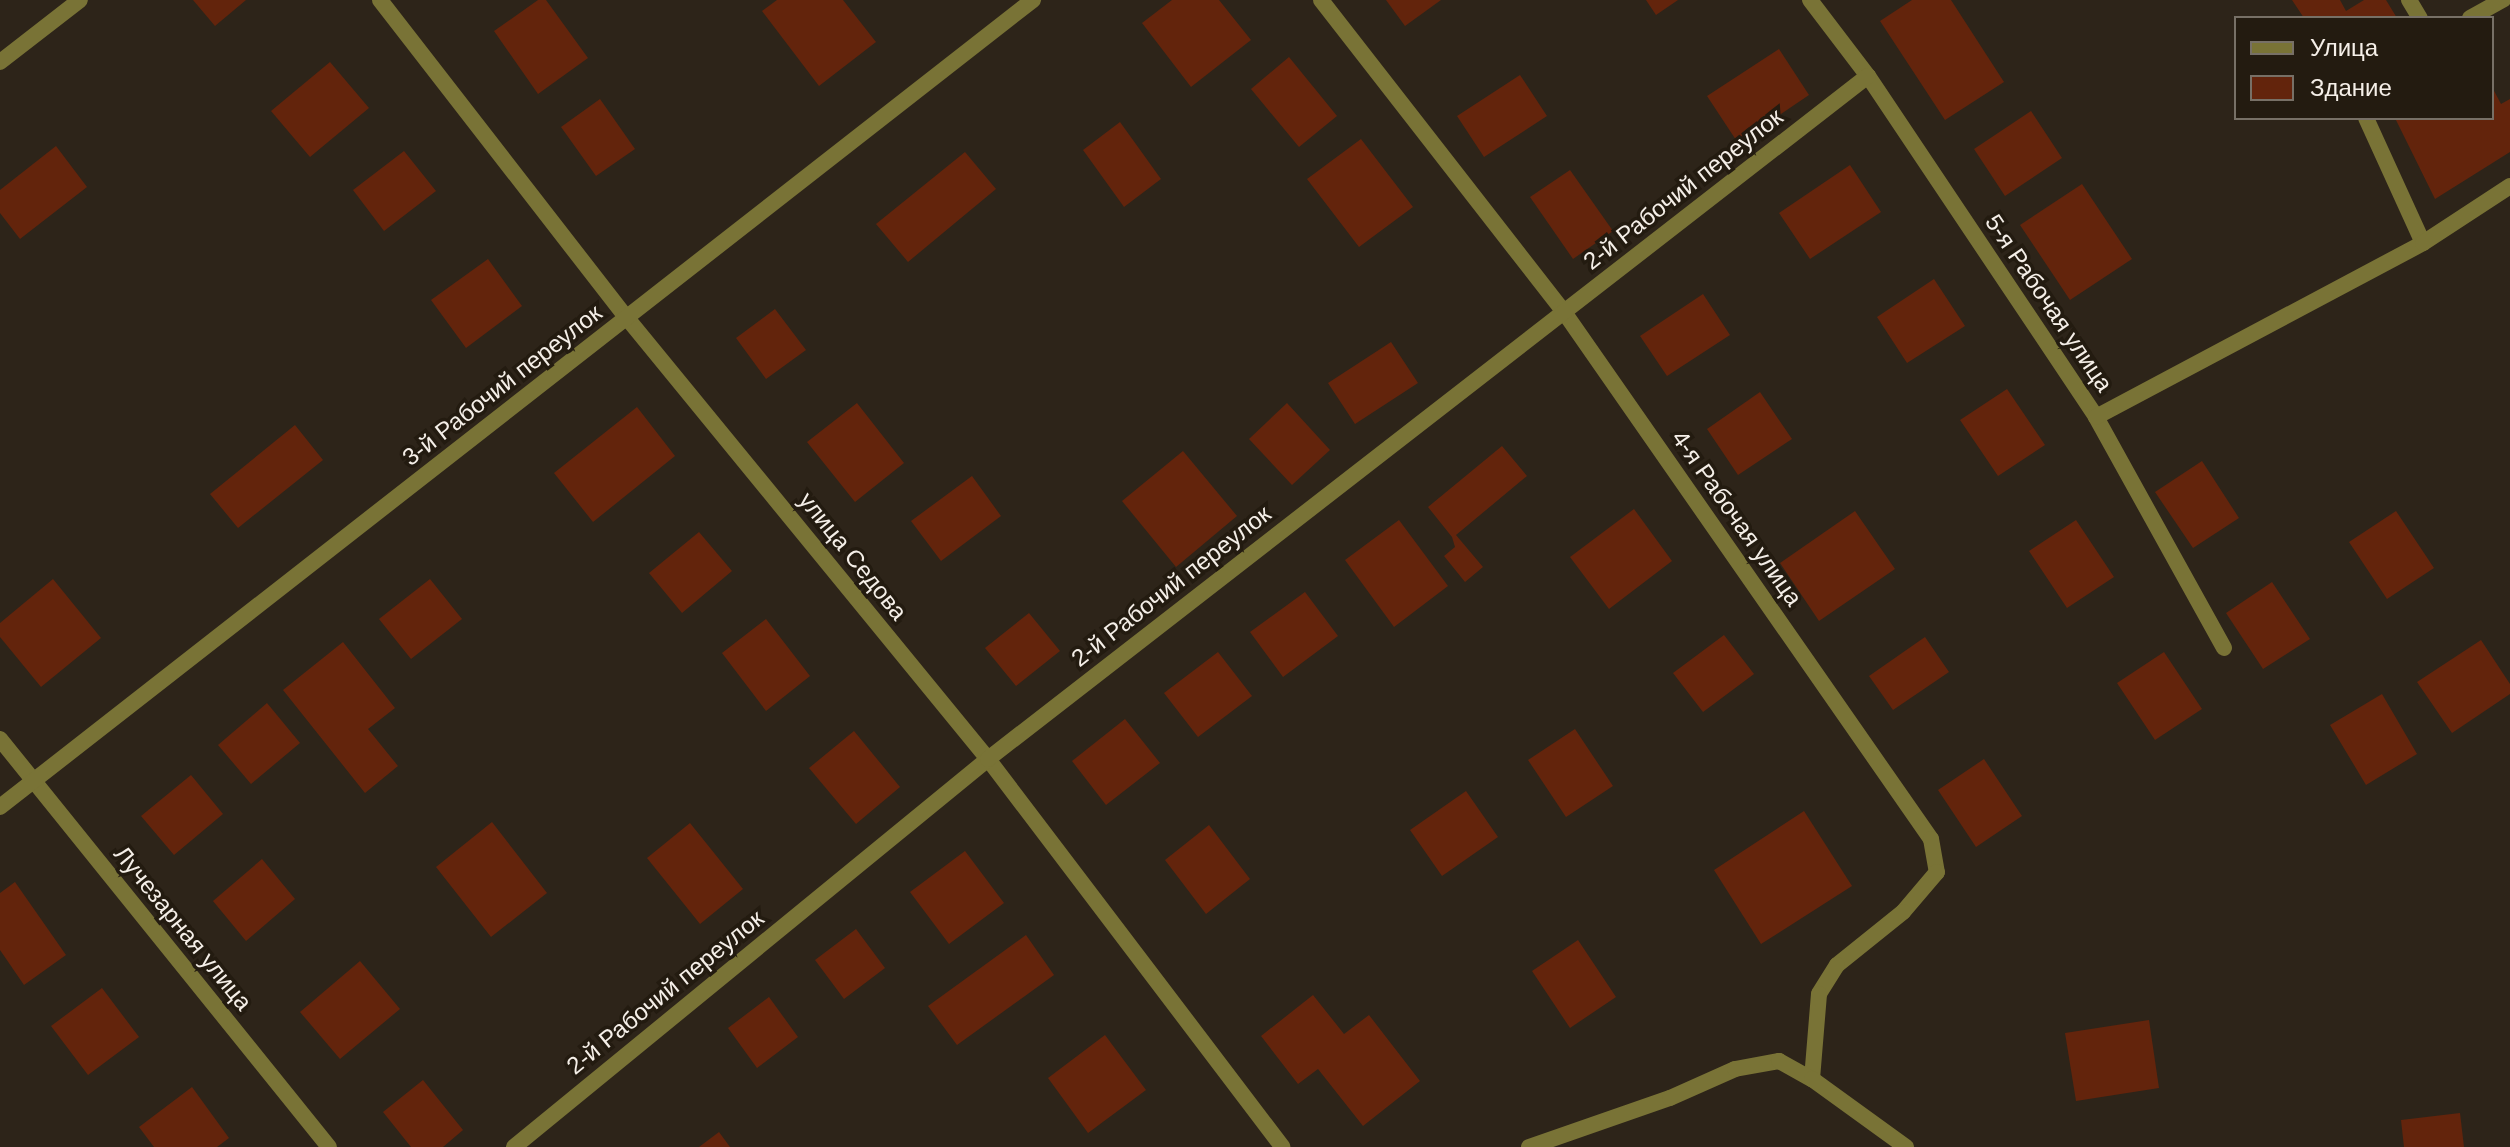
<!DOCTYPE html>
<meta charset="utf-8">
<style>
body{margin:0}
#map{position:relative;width:2510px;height:1147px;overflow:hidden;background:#2d2419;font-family:Arial,sans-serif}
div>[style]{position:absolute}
.building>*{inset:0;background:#63240c}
.lane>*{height:16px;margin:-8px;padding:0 8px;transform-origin:8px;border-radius:8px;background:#797336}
.street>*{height:16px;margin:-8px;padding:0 8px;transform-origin:8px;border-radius:8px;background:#797336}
span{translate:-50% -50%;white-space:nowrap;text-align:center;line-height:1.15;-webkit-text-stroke:7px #231b10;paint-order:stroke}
.street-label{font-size:24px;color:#f5efe8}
.legend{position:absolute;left:2234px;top:16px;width:260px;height:104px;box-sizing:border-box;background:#231b10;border:2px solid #777066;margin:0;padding:10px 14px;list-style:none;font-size:24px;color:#f5efe8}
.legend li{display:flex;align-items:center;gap:16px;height:40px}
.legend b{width:40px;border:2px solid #777066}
</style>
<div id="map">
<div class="building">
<i style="clip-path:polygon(193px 0,246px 0,215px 26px)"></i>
<i style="clip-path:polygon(538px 0,546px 0,588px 58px,538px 94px,494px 31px)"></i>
<i style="clip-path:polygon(777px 0,843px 0,876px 42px,819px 86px,762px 11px)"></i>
<i style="clip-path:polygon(1172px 0,1219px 0,1251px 40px,1191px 87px,1142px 23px)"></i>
<i style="clip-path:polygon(1386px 0,1441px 0,1405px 26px)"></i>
<i style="clip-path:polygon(1646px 0,1678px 0,1656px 15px)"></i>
<i style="clip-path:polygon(1912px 0,1951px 0,2004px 82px,1945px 120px,1880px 21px)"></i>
<i style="clip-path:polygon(2292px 0,2340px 0,2346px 11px,2364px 0,2386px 0,2397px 18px,2304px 18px)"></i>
<i style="clip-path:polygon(1779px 49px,1809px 95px,1738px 143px,1707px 96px)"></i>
<i style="clip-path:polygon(1289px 57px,1337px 116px,1299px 147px,1251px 89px)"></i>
<i style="clip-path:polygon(330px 62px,369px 108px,310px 157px,271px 111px)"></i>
<i style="clip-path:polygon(1520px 75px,1547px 116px,1484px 157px,1457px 116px)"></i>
<i style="clip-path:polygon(2492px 87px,2501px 104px,2510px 99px,2510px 152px,2435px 199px,2395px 118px,2492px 118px)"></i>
<i style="clip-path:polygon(600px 99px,635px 149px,596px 176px,561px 127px)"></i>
<i style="clip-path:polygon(2031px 111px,2062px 158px,2005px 196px,1974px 149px)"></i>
<i style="clip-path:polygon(1120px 122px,1161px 179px,1124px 207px,1083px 150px)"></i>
<i style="clip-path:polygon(1361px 139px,1413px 207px,1359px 247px,1307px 179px)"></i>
<i style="clip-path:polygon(56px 146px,87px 187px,20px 239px,0 213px,0 190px)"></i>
<i style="clip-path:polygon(404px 151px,436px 191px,384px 231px,353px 190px)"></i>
<i style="clip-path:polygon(965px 152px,996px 189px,908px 262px,876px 224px)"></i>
<i style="clip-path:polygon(1850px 165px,1881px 212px,1810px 259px,1779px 213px)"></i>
<i style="clip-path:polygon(1570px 170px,1613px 231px,1573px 259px,1530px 197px)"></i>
<i style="clip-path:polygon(2082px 184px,2132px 259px,2070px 300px,2020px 225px)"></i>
<i style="clip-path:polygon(488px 259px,522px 306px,466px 348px,431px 300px)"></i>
<i style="clip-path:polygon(1934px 279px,1965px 326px,1907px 363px,1877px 317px)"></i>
<i style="clip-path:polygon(1703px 294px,1730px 335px,1667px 376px,1640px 336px)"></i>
<i style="clip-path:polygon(775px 309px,806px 350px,766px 379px,736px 338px)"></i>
<i style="clip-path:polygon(1391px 342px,1418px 383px,1355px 424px,1328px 383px)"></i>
<i style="clip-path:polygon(2007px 389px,2045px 445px,1998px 476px,1960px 420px)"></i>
<i style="clip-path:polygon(1760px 392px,1792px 439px,1738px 475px,1707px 429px)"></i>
<i style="clip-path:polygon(857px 403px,904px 463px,855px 502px,807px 442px)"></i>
<i style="clip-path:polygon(1287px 403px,1330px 450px,1292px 485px,1249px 439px)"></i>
<i style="clip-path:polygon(637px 407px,675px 456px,593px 522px,554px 473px)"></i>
<i style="clip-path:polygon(295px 425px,323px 460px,238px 528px,210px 494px)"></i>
<i style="clip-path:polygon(1502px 446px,1527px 476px,1456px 535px,1483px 567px,1465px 582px,1444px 556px,1455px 547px,1452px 537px,1428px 507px)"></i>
<i style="clip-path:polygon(1183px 451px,1237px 516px,1176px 567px,1122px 501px)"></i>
<i style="clip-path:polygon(2202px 461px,2239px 518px,2193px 548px,2155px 492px)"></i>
<i style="clip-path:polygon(972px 476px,1001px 516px,941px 561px,911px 521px)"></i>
<i style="clip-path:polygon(1634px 509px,1672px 561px,1609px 609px,1570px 557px)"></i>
<i style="clip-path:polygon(1855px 511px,1895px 569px,1819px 621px,1780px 563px)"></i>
<i style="clip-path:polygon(2396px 511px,2434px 568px,2387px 599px,2349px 542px)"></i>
<i style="clip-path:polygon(1399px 520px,1448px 586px,1394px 627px,1345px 560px)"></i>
<i style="clip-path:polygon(2076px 520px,2114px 577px,2067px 608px,2029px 551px)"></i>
<i style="clip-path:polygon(699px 532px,732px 571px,682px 613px,649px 573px)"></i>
<i style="clip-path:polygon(53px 579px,101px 638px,41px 687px,0 637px,0 623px)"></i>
<i style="clip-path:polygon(430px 579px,462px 619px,411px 659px,379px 619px)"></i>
<i style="clip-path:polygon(2272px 582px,2310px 639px,2263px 669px,2226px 613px)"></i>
<i style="clip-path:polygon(1305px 592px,1338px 636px,1283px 677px,1250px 632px)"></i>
<i style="clip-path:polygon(1029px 613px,1060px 651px,1016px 686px,985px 648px)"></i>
<i style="clip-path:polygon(766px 619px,810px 676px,766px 711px,722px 653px)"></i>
<i style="clip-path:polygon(1724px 635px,1754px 674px,1703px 712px,1673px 673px)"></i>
<i style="clip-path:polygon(1925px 637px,1949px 672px,1893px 710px,1869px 676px)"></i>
<i style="clip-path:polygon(2481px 640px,2510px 684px,2510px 694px,2452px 733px,2417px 682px)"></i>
<i style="clip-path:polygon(343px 642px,395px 708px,368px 729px,398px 766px,365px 793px,283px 690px)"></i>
<i style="clip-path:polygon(1218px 652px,1252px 696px,1198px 737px,1164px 693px)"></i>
<i style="clip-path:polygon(2164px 652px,2202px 709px,2155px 740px,2117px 683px)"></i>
<i style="clip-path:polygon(2382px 694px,2417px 754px,2366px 785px,2330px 725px)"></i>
<i style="clip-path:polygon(267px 703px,300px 743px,251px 784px,218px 745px)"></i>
<i style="clip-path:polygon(1125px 719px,1160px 763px,1106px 805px,1072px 761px)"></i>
<i style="clip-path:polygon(1575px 729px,1613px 786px,1566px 817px,1528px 760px)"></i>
<i style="clip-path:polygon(854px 731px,900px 787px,856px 824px,809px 768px)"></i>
<i style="clip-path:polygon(1984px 759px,2022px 816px,1976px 847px,1938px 790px)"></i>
<i style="clip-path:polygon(191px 775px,223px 814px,174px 855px,141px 816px)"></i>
<i style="clip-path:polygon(1466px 791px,1498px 837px,1442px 876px,1410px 830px)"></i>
<i style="clip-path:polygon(1804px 811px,1852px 886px,1761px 944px,1714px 870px)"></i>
<i style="clip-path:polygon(492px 822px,547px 893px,491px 937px,436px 867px)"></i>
<i style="clip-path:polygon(690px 823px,743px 889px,700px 924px,647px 858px)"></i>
<i style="clip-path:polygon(1209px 825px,1250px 879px,1206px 914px,1165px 860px)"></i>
<i style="clip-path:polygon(965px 851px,1004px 903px,949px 944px,910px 892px)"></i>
<i style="clip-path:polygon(262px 859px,295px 899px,246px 941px,213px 901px)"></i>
<i style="clip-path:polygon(15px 882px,66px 955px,24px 985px,0 950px,0 893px)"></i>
<i style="clip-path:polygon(856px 929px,885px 968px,844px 999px,815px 960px)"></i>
<i style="clip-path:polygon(1026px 935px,1054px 975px,957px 1045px,928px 1006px)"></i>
<i style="clip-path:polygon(1578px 940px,1616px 997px,1570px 1028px,1532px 971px)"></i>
<i style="clip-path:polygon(360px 961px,400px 1009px,340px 1059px,300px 1012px)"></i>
<i style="clip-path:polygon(102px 988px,139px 1037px,88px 1075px,51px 1026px)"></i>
<i style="clip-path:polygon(1313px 995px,1344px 1034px,1369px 1015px,1420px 1081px,1363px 1126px,1318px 1069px,1298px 1084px,1261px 1036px)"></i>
<i style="clip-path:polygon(769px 997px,798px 1037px,757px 1068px,728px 1028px)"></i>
<i style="clip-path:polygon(2149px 1020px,2159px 1088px,2076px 1101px,2065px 1033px)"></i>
<i style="clip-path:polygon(1105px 1035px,1146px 1090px,1088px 1133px,1048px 1078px)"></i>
<i style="clip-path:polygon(423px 1080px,463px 1130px,443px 1147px,411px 1147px,383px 1112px)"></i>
<i style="clip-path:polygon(192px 1087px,229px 1138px,217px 1147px,154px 1147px,139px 1127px)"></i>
<i style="clip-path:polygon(2460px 1113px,2464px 1147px,2404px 1147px,2401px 1120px)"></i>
<i style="clip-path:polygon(719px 1132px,730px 1147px,699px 1147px)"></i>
</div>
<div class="lane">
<i style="left:2409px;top:0;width:21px;rotate:59deg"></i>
<i style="left:2470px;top:18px;width:38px;rotate:-29deg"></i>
<i style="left:2366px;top:118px;width:137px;rotate:65.5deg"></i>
</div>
<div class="street">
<i style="left:380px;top:0;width:403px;rotate:52.2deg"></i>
<i style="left:627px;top:318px;width:570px;rotate:50.7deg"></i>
<i style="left:988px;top:759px;width:487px;rotate:52.8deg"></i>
<i style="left:1321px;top:0;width:395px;rotate:52.1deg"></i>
<i style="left:1564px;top:312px;width:642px;rotate:55.15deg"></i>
<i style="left:1931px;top:839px;width:34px;rotate:80deg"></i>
<i style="left:1937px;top:872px;width:52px;rotate:130.4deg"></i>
<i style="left:1903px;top:912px;width:85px;rotate:141.2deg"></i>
<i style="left:1837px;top:965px;width:34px;rotate:122deg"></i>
<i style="left:1819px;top:994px;width:85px;rotate:94.7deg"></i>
<i style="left:1810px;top:0;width:96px;rotate:52.7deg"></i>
<i style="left:1868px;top:76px;width:410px;rotate:56.2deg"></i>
<i style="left:2096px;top:417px;width:264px;rotate:61deg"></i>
<i style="left:0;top:62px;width:101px;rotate:-37.8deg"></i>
<i style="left:2096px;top:417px;width:370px;rotate:-28deg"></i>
<i style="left:2423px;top:243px;width:104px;rotate:-33.2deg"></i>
<i style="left:0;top:739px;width:524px;rotate:51.12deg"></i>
<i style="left:0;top:807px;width:1311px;rotate:-38deg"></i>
<i style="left:514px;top:1147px;width:613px;rotate:-39.3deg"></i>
<i style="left:988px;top:759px;width:1114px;rotate:-37.82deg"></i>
<i style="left:1529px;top:1147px;width:149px;rotate:-19.2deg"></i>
<i style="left:1670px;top:1098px;width:71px;rotate:-24deg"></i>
<i style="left:1735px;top:1069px;width:45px;rotate:-10.3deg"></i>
<i style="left:1779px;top:1061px;width:38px;rotate:29deg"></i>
<i style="left:1812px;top:1079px;width:116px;rotate:35.9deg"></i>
</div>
<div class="street-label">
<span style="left:1683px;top:189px;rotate:-38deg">2-й Рабочий переулок</span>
<span style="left:2049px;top:303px;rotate:56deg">5-я Рабочая улица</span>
<span style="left:502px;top:385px;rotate:-38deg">3-й Рабочий переулок</span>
<span style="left:1737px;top:518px;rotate:55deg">4-я Рабочая улица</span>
<span style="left:853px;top:556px;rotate:51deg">улица Седова</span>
<span style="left:1171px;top:586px;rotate:-38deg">2-й Рабочий переулок</span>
<span style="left:183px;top:928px;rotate:51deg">Лучезарная улица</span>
<span style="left:665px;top:992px;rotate:-39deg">2-й Рабочий переулок</span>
</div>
<ul class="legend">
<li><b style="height:10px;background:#797336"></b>Улица</li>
<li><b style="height:22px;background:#63240c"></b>Здание</li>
</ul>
</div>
